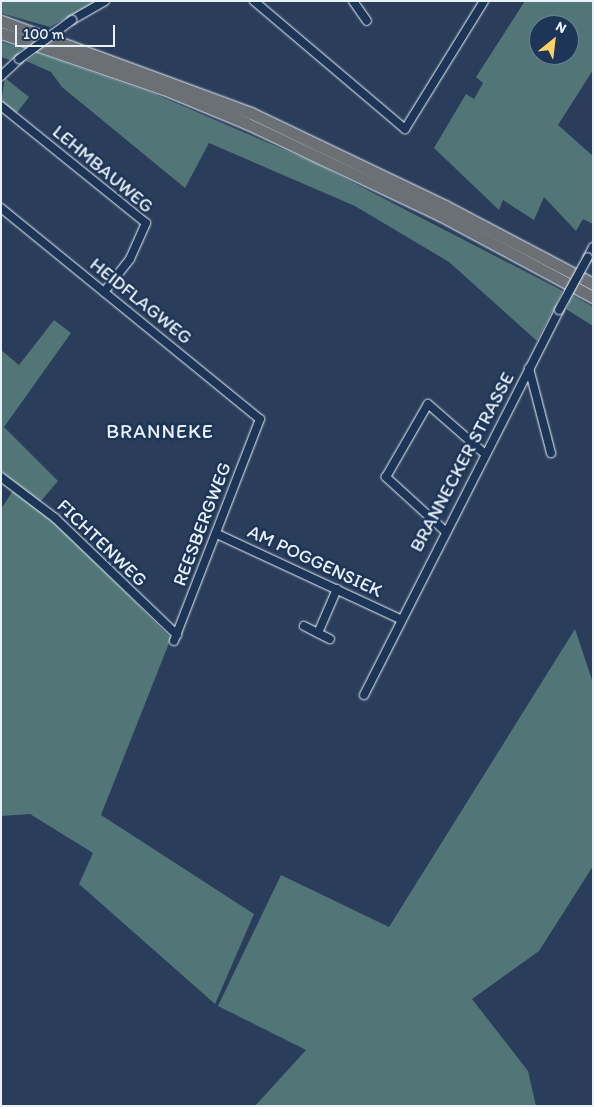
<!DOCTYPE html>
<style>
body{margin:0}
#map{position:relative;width:594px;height:1107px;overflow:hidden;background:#2a3d5a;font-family:Itim,sans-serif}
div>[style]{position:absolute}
.green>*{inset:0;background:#527678}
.roads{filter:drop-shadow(0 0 1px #e8f1f8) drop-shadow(0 0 1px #e8f1f8)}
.minor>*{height:8px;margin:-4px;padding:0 4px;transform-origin:4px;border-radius:4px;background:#1d3557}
.highway>*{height:11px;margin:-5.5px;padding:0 5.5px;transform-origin:5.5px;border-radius:5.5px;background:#6a7074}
.bridges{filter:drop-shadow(0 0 1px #e8f1f8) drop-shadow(0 0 1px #e8f1f8)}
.minor-bridge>*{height:8px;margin:-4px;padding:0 4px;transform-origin:4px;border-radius:4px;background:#1d3557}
span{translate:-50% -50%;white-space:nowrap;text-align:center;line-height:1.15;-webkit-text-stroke:5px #1d3557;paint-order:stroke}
.street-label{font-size:19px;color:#e8f1f8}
.neighbourhood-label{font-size:20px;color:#e8f1f8;letter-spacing:1px}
.frame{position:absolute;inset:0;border:2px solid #e8f1f8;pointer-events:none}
.north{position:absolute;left:529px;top:15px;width:50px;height:50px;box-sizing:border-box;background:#1d3557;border:1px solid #6e8097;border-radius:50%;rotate:29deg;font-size:14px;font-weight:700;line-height:20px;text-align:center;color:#e8f1f8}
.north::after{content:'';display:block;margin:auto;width:18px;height:22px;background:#ffd166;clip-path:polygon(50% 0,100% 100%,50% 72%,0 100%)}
.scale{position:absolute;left:15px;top:25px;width:100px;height:22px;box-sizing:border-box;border:2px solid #e8f1f8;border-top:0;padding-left:6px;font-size:15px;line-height:18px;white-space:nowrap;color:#e8f1f8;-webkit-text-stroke:4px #1d3557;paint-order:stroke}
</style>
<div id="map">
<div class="green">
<i style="clip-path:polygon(1px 1px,97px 1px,50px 27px,1px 13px)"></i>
<i style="clip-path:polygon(evenodd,525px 1px,593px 1px,593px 70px,558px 125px,593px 156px,593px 224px,583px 219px,576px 231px,544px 197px,534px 220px,503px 200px,499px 210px,434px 148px,466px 94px,474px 99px,483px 83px,476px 77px,525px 1px,539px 25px,569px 25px,569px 55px,539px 55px,539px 25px)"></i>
<i style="clip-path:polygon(1px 42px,23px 49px,10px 60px,1px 57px)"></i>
<i style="clip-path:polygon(37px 53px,155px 94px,315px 163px,563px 291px,537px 341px,449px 262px,355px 206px,209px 143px,185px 188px,62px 87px,51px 72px,26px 61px)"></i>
<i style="clip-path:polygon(5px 78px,29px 97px,16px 114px,1px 102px)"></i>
<i style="clip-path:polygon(572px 295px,593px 307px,593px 326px,566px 309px)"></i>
<i style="clip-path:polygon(54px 320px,71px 333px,4px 427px,58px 481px,40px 502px,1px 471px,1px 350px,19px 365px)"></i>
<i style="clip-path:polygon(14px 489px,54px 521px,171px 638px,101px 815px,254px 914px,215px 1004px,79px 884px,93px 853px,30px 814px,1px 816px,1px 509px)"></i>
<i style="clip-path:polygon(575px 629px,593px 683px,593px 866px,539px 951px,472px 999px,528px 1071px,536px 1106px,255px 1106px,306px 1050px,218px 1006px,281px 875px,389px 927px)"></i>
</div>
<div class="roads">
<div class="minor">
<i style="left:254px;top:1px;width:198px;rotate:40.3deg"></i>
<i style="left:405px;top:129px;width:150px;rotate:-58.3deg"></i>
<i style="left:353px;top:1px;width:24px;rotate:55deg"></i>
<i style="left:72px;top:20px;width:38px;rotate:-30deg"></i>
<i style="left:1px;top:76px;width:25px;rotate:-43deg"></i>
<i style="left:1px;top:106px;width:186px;rotate:38.9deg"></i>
<i style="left:146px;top:223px;width:39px;rotate:114deg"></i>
<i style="left:130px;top:259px;width:42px;rotate:128.2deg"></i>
<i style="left:1px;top:208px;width:334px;rotate:39.2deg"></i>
<i style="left:260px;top:419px;width:238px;rotate:111.2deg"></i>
<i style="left:588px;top:257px;width:11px;rotate:-63deg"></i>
<i style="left:529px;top:368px;width:88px;rotate:75.5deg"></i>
<i style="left:1px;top:477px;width:68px;rotate:37.2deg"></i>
<i style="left:55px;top:518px;width:169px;rotate:43.8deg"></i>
<i style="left:444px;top:530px;width:79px;rotate:-137.6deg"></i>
<i style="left:386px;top:477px;width:84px;rotate:-60.1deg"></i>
<i style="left:428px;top:404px;width:74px;rotate:41.2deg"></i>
<i style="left:217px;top:534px;width:202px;rotate:24.9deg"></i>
<i style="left:304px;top:626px;width:29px;rotate:27deg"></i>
<i style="left:318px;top:633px;width:48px;rotate:-66.6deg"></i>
<i style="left:364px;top:695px;width:432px;rotate:-63.1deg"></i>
</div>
<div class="highway">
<i style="left:1px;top:21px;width:266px;rotate:20.2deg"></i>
<i style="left:251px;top:113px;width:215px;rotate:25.6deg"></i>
<i style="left:445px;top:206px;width:167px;rotate:27.8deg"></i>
<i style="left:1px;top:33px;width:172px;rotate:19deg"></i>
<i style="left:164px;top:89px;width:89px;rotate:22.5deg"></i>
<i style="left:246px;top:123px;width:215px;rotate:25.4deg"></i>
<i style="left:440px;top:215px;width:174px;rotate:28.2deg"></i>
</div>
</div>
<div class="bridges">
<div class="minor-bridge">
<i style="left:19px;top:59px;width:66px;rotate:-36.3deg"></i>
<i style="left:559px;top:310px;width:60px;rotate:-61.3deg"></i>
</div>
</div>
<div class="street-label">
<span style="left:103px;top:169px;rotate:40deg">LEHMBAUWEG</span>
<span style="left:141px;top:301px;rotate:39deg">HEIDFLAGWEG</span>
<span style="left:462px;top:462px;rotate:-62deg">BRANNECKER STRASSE</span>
<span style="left:202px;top:524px;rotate:-69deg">REESBERGWEG</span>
<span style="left:102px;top:543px;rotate:44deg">FICHTENWEG</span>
<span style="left:315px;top:561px;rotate:25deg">AM POGGENSIEK</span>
</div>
<div class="neighbourhood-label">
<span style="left:160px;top:431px">BRANNEKE</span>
</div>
<div class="frame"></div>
<div class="north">N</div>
<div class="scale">100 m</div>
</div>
